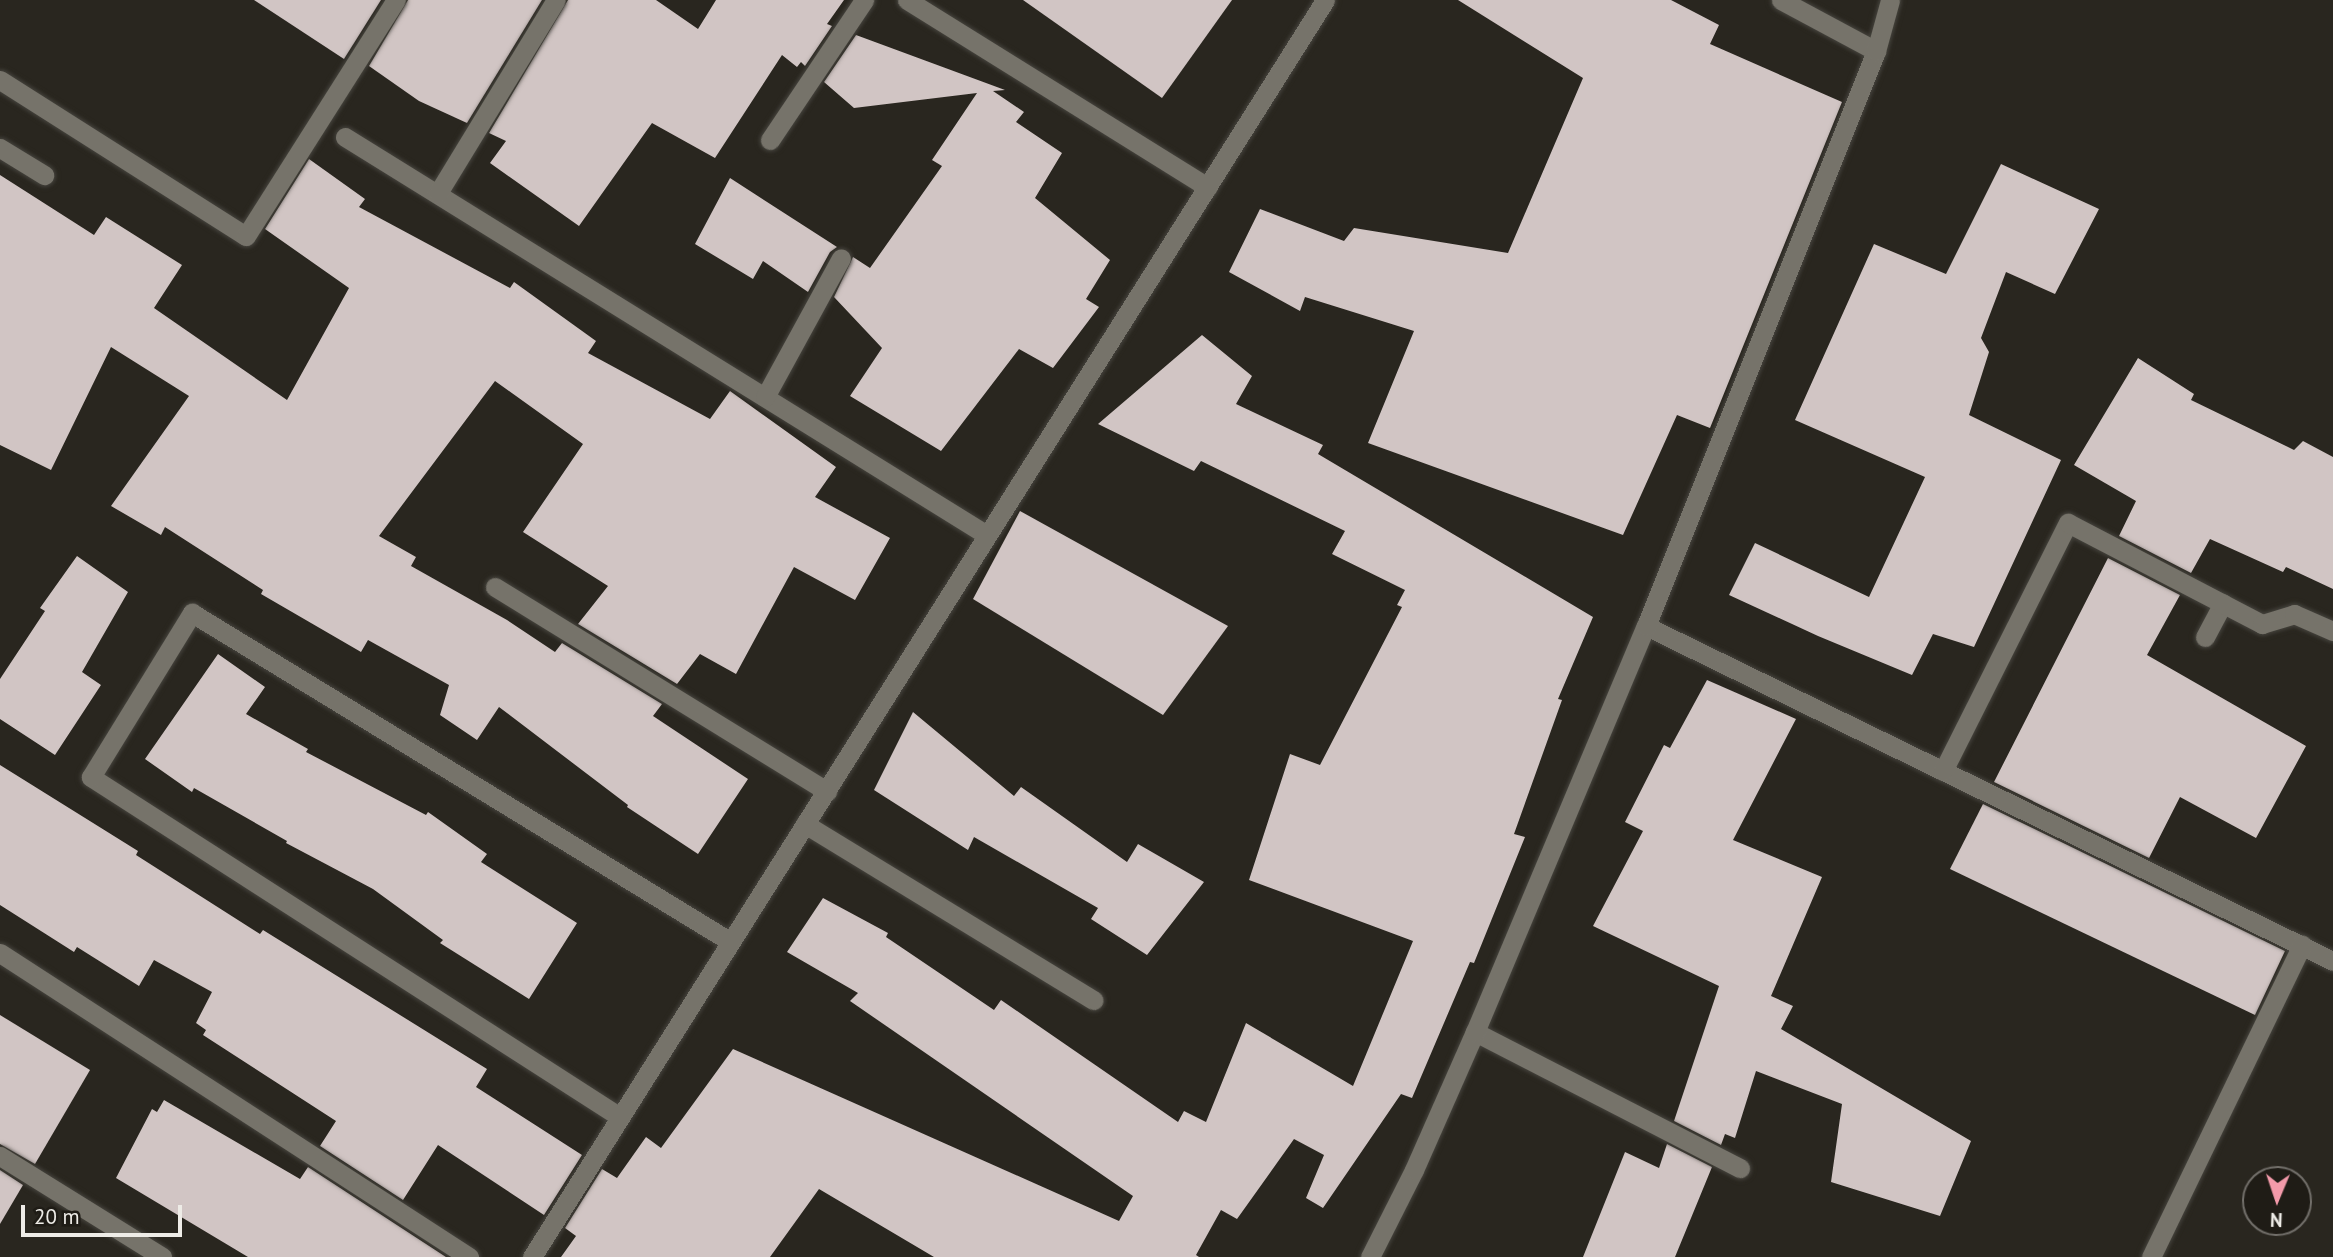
<!DOCTYPE html>
<style>
body{margin:0}
#map{position:relative;width:2333px;height:1257px;overflow:hidden;background:#29261f;font-family:"PT Sans",sans-serif}
div>[style]{position:absolute}
.building>*{inset:0;background:#d1c5c4}
.roads{filter:drop-shadow(0 0 2px #46443e) drop-shadow(0 0 2px #46443e)}
.minor>*{height:19px;margin:-9.5px;padding:0 9.5px;transform-origin:9.5px;border-radius:9.5px;background:#76736a}
span{translate:-50% -50%;white-space:nowrap;text-align:center;line-height:1.15;-webkit-text-stroke:7px #1f1c16;paint-order:stroke}
.north{position:absolute;left:2242px;top:1166px;width:70px;height:70px;box-sizing:border-box;background:#1f1c16;border:2px solid #726f6a;border-radius:50%;rotate:182deg;font-size:19px;font-weight:700;line-height:28px;text-align:center;color:#eeece7}
.north::after{content:'';display:block;margin:auto;width:24px;height:32px;background:#f39aaa;clip-path:polygon(50% 0,100% 100%,50% 72%,0 100%)}
.scale{position:absolute;left:21px;top:1205px;width:161px;height:32px;box-sizing:border-box;border:4px solid #eeece7;border-top:0;padding-left:9px;font-size:21px;line-height:24px;white-space:nowrap;color:#eeece7;-webkit-text-stroke:5px #1f1c16;paint-order:stroke}
</style>
<div id="map">
<div class="building">
<i style="clip-path:polygon(254px 0,381px 0,344px 59px)"></i>
<i style="clip-path:polygon(408px 0,542px 0,467px 123px,419px 101px,369px 66px)"></i>
<i style="clip-path:polygon(568px 0,656px 0,698px 29px,716px 0,844px 0,827px 24px,832px 26px,805px 66px,801px 62px,797px 67px,782px 55px,715px 158px,652px 123px,579px 226px,490px 163px,506px 141px,489px 133px)"></i>
<i style="clip-path:polygon(1023px 0,1232px 0,1162px 98px)"></i>
<i style="clip-path:polygon(1458px 0,1671px 0,1719px 25px,1710px 44px,1842px 102px,1710px 428px,1677px 415px,1623px 535px,1368px 443px,1414px 331px,1305px 297px,1300px 311px,1229px 272px,1260px 209px,1344px 241px,1354px 228px,1508px 253px,1583px 78px)"></i>
<i style="clip-path:polygon(856px 35px,1005px 90px,993px 91px,1024px 112px,1016px 122px,1062px 153px,1035px 198px,1110px 260px,1086px 299px,1099px 307px,1053px 368px,1019px 349px,941px 451px,850px 396px,882px 348px,834px 297px,853px 257px,870px 268px,942px 166px,932px 160px,977px 93px,854px 108px,824px 82px)"></i>
<i style="clip-path:polygon(309px 159px,365px 199px,359px 207px,510px 288px,514px 282px,596px 341px,588px 353px,710px 419px,730px 391px,836px 467px,815px 497px,890px 538px,855px 600px,794px 567px,736px 674px,700px 654px,677px 684px,578px 624px,608px 586px,523px 532px,583px 444px,495px 381px,379px 536px,416px 557px,411px 566px,507px 620px,555px 652px,562px 643px,662px 704px,653px 716px,748px 779px,698px 854px,627px 807px,628px 805px,499px 707px,477px 740px,440px 715px,449px 685px,368px 640px,361px 652px,261px 594px,263px 590px,165px 527px,161px 535px,111px 506px,189px 396px,111px 347px,51px 470px,0 445px,0 175px,94px 235px,106px 217px,182px 265px,154px 308px,287px 400px,349px 288px,265px 229px)"></i>
<i style="clip-path:polygon(2001px 164px,2099px 209px,2055px 294px,2006px 272px,1981px 338px,1989px 352px,1969px 415px,2061px 460px,1974px 647px,1933px 634px,1912px 675px,1818px 636px,1729px 595px,1755px 543px,1869px 597px,1925px 477px,1795px 420px,1874px 244px,1946px 274px)"></i>
<i style="clip-path:polygon(730px 178px,837px 247px,830px 252px,808px 292px,763px 261px,753px 279px,695px 244px)"></i>
<i style="clip-path:polygon(1202px 335px,1252px 376px,1236px 404px,1323px 445px,1318px 454px,1593px 617px,1558px 699px,1562px 700px,1514px 834px,1525px 837px,1474px 963px,1470px 962px,1412px 1098px,1401px 1094px,1323px 1208px,1306px 1198px,1324px 1155px,1294px 1139px,1237px 1219px,1221px 1210px,1196px 1255px,1199px 1257px,934px 1257px,819px 1189px,770px 1257px,561px 1257px,576px 1236px,565px 1228px,602px 1169px,617px 1178px,646px 1137px,661px 1148px,733px 1049px,1119px 1221px,1133px 1196px,850px 1001px,858px 993px,787px 952px,823px 898px,888px 933px,886px 937px,994px 1010px,1001px 1000px,1178px 1122px,1184px 1111px,1206px 1122px,1246px 1023px,1353px 1086px,1413px 941px,1249px 880px,1290px 754px,1320px 765px,1402px 607px,1397px 605px,1405px 590px,1332px 554px,1345px 531px,1201px 461px,1194px 471px,1098px 424px)"></i>
<i style="clip-path:polygon(2138px 358px,2194px 394px,2191px 400px,2294px 450px,2303px 441px,2333px 457px,2333px 589px,2286px 567px,2283px 572px,2210px 539px,2191px 573px,2119px 536px,2136px 501px,2074px 465px)"></i>
<i style="clip-path:polygon(1020px 511px,1228px 626px,1163px 715px,973px 599px)"></i>
<i style="clip-path:polygon(77px 556px,128px 592px,82px 672px,101px 685px,55px 755px,0 719px,0 679px,45px 611px,40px 608px)"></i>
<i style="clip-path:polygon(2108px 558px,2180px 595px,2147px 655px,2306px 746px,2256px 838px,2180px 797px,2149px 858px,1994px 782px)"></i>
<i style="clip-path:polygon(218px 654px,265px 687px,246px 714px,308px 749px,306px 752px,426px 815px,428px 812px,487px 854px,481px 862px,577px 923px,529px 999px,440px 943px,443px 940px,373px 889px,286px 843px,287px 841px,194px 788px,192px 792px,145px 759px)"></i>
<i style="clip-path:polygon(1707px 680px,1796px 719px,1733px 840px,1822px 877px,1771px 996px,1793px 1006px,1781px 1029px,1971px 1141px,1940px 1216px,1831px 1182px,1842px 1104px,1756px 1071px,1735px 1138px,1725px 1134px,1721px 1145px,1674px 1121px,1719px 986px,1593px 926px,1643px 831px,1625px 822px,1664px 745px,1670px 748px)"></i>
<i style="clip-path:polygon(913px 712px,1014px 796px,1021px 787px,1127px 862px,1138px 844px,1204px 882px,1147px 955px,1091px 919px,1098px 908px,974px 837px,968px 850px,874px 790px)"></i>
<i style="clip-path:polygon(0 765px,138px 851px,136px 855px,260px 934px,263px 930px,487px 1069px,476px 1087px,582px 1155px,544px 1215px,438px 1145px,403px 1200px,320px 1146px,336px 1121px,203px 1035px,206px 1030px,196px 1023px,212px 992px,154px 960px,139px 986px,77px 947px,74px 952px,0 905px)"></i>
<i style="clip-path:polygon(1983px 804px,2285px 951px,2255px 1015px,1950px 869px)"></i>
<i style="clip-path:polygon(0 1015px,90px 1070px,35px 1164px,0 1144px)"></i>
<i style="clip-path:polygon(164px 1100px,300px 1179px,308px 1167px,446px 1257px,248px 1257px,116px 1178px,152px 1109px,157px 1112px)"></i>
<i style="clip-path:polygon(1667px 1144px,1712px 1167px,1675px 1257px,1583px 1257px,1625px 1152px,1659px 1168px)"></i>
<i style="clip-path:polygon(0 1170px,23px 1185px,0 1224px)"></i>
</div>
<div class="roads">
<div class="minor">
<i style="left:907px;top:0;width:354px;rotate:31.9deg"></i>
<i style="left:1781px;top:0;width:108px;rotate:28.2deg"></i>
<i style="left:0;top:80px;width:291px;rotate:32.4deg"></i>
<i style="left:246px;top:236px;width:280px;rotate:-57.6deg"></i>
<i style="left:345px;top:137px;width:755px;rotate:31.8deg"></i>
<i style="left:770px;top:140px;width:169px;rotate:-56.1deg"></i>
<i style="left:0;top:148px;width:52px;rotate:31.5deg"></i>
<i style="left:438px;top:193px;width:226px;rotate:-58.6deg"></i>
<i style="left:765px;top:397px;width:158px;rotate:-61.3deg"></i>
<i style="left:495px;top:587px;width:390px;rotate:31.6deg"></i>
<i style="left:1646px;top:626px;width:764px;rotate:26deg"></i>
<i style="left:2205px;top:637px;width:38px;rotate:-62deg"></i>
<i style="left:1943px;top:771px;width:278px;rotate:-63.3deg"></i>
<i style="left:2068px;top:523px;width:219px;rotate:27.5deg"></i>
<i style="left:2262px;top:624px;width:34px;rotate:-17deg"></i>
<i style="left:2294px;top:614px;width:43px;rotate:23.6deg"></i>
<i style="left:805px;top:824px;width:338px;rotate:31.4deg"></i>
<i style="left:0;top:953px;width:559px;rotate:32.95deg"></i>
<i style="left:1475px;top:1032px;width:298px;rotate:27.2deg"></i>
<i style="left:620px;top:1117px;width:629px;rotate:-147.27deg"></i>
<i style="left:91px;top:777px;width:193px;rotate:-58.4deg"></i>
<i style="left:192px;top:613px;width:631px;rotate:31.4deg"></i>
<i style="left:0;top:1156px;width:191px;rotate:31.9deg"></i>
<i style="left:532px;top:1257px;width:1486px;rotate:-57.75deg"></i>
<i style="left:1370px;top:1257px;width:97px;rotate:-63.2deg"></i>
<i style="left:1414px;top:1170px;width:151px;rotate:-66.2deg"></i>
<i style="left:1475px;top:1032px;width:441px;rotate:-67.2deg"></i>
<i style="left:1646px;top:626px;width:619px;rotate:-68.2deg"></i>
<i style="left:1876px;top:51px;width:53px;rotate:-74.6deg"></i>
<i style="left:2151px;top:1257px;width:347px;rotate:-64.2deg"></i>
</div>
</div>
<div class="north">N</div>
<div class="scale">20 m</div>
</div>
